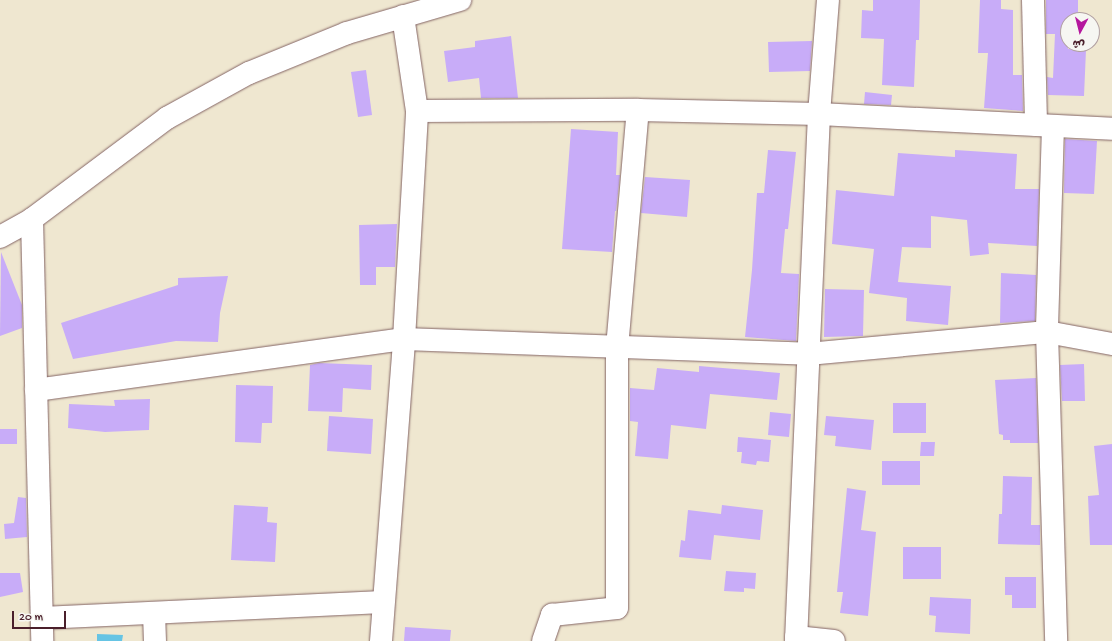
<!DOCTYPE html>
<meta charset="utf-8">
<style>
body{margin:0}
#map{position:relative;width:1112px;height:641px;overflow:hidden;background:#efe7d0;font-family:"Gochi Hand","Playpen Sans Arabic",sans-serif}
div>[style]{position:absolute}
.water>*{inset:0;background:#66c4e4}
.building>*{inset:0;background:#c8acf8}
.roads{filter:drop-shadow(0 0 1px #846565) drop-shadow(0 0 1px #846565)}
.minor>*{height:22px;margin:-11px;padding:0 11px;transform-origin:11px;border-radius:11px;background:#fff}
span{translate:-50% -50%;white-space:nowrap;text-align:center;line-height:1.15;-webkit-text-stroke:3.5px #f6f6f2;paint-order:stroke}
.north{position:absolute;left:1060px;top:12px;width:40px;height:40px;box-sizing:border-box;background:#f6f6f2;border:1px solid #b1a0a2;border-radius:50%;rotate:187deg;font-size:11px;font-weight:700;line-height:16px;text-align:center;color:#4a1f2b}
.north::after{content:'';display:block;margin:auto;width:14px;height:18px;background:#b5179e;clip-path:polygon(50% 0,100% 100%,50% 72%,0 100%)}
.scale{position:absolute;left:12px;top:611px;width:54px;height:18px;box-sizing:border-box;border:2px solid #4a1f2b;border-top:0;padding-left:5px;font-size:12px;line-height:14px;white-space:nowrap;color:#4a1f2b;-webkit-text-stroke:3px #f6f6f2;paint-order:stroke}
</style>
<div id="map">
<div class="water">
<i style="clip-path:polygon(97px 634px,123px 635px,122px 641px,97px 641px)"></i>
</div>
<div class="building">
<i style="clip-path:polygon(873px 0,920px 0,919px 40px,916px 40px,914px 87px,882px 85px,884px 39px,861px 38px,862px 10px,873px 11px)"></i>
<i style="clip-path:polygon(980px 0,1001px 0,1001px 9px,1013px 10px,1013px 75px,1022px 75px,1023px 111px,984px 108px,988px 53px,978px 53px)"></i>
<i style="clip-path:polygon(1046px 0,1078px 0,1078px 20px,1068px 20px,1068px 49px,1086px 50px,1084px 96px,1048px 95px,1047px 77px,1053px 78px,1055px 34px,1046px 34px)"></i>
<i style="clip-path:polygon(511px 36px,518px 98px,481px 98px,479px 78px,448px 82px,444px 51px,475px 47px,475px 41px)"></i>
<i style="clip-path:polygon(812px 41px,810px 71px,769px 72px,768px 42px)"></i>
<i style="clip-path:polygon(366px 70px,372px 115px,358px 117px,351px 72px)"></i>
<i style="clip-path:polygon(865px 92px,892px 95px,891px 105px,864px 104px)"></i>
<i style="clip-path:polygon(571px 129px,618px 132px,616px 175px,620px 175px,616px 211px,615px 211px,612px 252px,562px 249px)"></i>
<i style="clip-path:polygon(1065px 139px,1097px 141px,1094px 194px,1064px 193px)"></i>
<i style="clip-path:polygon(768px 150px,796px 152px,788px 229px,785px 229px,781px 273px,799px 274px,796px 341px,745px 337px,752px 270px,757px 193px,764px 193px)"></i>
<i style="clip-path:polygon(955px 150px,1017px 154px,1015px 189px,1039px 189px,1037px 246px,988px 243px,989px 254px,970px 256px,967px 220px,931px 216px,931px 248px,902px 247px,898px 282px,951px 286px,948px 325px,906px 321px,907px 298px,869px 293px,874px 249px,832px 244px,836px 190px,894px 196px,898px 153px,955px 157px)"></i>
<i style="clip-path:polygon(645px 177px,690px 180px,687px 217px,641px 213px)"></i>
<i style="clip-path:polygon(397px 224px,395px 267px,376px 267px,376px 285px,360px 285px,359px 225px)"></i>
<i style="clip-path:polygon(1px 252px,22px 305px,22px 328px,0 336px)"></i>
<i style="clip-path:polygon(1001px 273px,1036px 275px,1035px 321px,1000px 323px)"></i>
<i style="clip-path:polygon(228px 276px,220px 313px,218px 342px,176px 341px,73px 359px,61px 323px,178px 285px,178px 278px)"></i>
<i style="clip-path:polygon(825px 289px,864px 290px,863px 336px,824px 337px)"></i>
<i style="clip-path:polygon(319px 363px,372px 365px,371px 390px,343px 388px,342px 412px,308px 411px,310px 365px)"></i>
<i style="clip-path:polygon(1084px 364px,1085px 401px,1062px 401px,1060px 365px)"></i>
<i style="clip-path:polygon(699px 366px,780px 373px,777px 400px,710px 394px,706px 429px,671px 425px,668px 459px,635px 456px,638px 422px,630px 421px,630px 388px,654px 390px,657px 368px,699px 372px)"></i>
<i style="clip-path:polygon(1036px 378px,1038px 443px,1010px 443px,1010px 440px,1003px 440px,1003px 435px,999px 434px,995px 380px)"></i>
<i style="clip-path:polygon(236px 385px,273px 386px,272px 423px,262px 423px,261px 443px,235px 442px)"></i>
<i style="clip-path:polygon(150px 399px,149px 430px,105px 432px,68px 428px,69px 404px,115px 406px,114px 400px)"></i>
<i style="clip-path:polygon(893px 403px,926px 403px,926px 433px,893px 433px)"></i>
<i style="clip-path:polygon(770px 412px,791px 414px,789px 437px,768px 435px)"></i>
<i style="clip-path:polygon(329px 416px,373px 419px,371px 454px,327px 451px)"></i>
<i style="clip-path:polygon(826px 416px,874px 420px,871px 450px,835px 446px,836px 436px,824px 435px)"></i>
<i style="clip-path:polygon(0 429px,17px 429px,17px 444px,0 444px)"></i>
<i style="clip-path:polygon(738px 437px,771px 440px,769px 462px,757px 461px,756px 465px,741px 463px,742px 452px,737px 452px)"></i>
<i style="clip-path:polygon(921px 442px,935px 442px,934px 456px,920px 456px)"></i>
<i style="clip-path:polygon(1112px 444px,1112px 545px,1090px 545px,1088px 496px,1099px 495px,1094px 446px)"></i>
<i style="clip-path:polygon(882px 461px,920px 461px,920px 485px,882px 485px)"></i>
<i style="clip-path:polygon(1003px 476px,1032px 477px,1031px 525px,1040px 525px,1040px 545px,998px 544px,999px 514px,1002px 514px)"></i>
<i style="clip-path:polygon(847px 488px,866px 491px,861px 530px,876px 532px,868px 616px,840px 613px,843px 592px,837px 592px)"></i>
<i style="clip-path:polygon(18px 497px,26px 498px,27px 537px,5px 539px,4px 524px,14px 523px)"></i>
<i style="clip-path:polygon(234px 505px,268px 507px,267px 522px,277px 523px,275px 562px,231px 560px)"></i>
<i style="clip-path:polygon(722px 505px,763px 510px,760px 540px,714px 535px,711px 560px,679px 557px,681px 540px,685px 541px,688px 510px,721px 514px)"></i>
<i style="clip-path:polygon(903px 547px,941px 547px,941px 579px,903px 579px)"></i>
<i style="clip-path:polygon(726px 571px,756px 573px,755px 589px,744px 588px,744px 592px,724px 591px)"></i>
<i style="clip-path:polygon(0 573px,20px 573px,23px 592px,0 597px)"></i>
<i style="clip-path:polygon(1005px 577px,1036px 577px,1036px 608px,1012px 608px,1012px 595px,1005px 595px)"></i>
<i style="clip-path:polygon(930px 597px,971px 599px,970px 634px,935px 632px,936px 616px,929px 615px)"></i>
<i style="clip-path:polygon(405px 627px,451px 630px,450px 641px,404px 641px)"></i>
</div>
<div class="roads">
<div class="minor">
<i style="left:1033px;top:0;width:125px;rotate:88.6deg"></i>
<i style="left:417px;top:111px;width:221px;rotate:-0.3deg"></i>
<i style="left:638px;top:110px;width:181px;rotate:1.3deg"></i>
<i style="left:819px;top:114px;width:293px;rotate:2.9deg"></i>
<i style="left:1053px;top:126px;width:206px;rotate:91.7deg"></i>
<i style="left:1047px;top:332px;width:309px;rotate:88.3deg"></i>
<i style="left:32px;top:219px;width:422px;rotate:88.6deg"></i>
<i style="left:0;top:237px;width:37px;rotate:-29deg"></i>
<i style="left:32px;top:219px;width:169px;rotate:-36.8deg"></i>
<i style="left:167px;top:118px;width:94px;rotate:-28.8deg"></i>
<i style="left:249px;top:73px;width:106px;rotate:-22.2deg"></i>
<i style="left:347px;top:33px;width:118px;rotate:-16.3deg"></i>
<i style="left:36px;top:390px;width:372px;rotate:-7.9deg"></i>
<i style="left:404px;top:339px;width:404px;rotate:2.1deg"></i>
<i style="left:808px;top:354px;width:240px;rotate:-5.3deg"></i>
<i style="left:1047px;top:332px;width:66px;rotate:10.5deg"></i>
<i style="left:154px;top:613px;width:28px;rotate:88deg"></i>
<i style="left:42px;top:618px;width:341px;rotate:-2.7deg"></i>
<i style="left:796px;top:637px;width:38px;rotate:6deg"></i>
<i style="left:381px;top:641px;width:303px;rotate:-85.6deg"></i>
<i style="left:404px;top:339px;width:228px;rotate:-86.7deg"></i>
<i style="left:417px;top:111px;width:96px;rotate:-98.4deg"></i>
<i style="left:543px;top:641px;width:28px;rotate:-71deg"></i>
<i style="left:552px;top:615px;width:65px;rotate:-6.1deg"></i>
<i style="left:617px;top:608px;width:260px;rotate:-90deg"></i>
<i style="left:617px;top:348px;width:239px;rotate:-85deg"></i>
<i style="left:796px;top:641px;width:528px;rotate:-87.5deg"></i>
<i style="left:819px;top:114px;width:114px;rotate:-85.5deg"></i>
</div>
</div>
<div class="north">ش</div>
<div class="scale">20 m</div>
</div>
